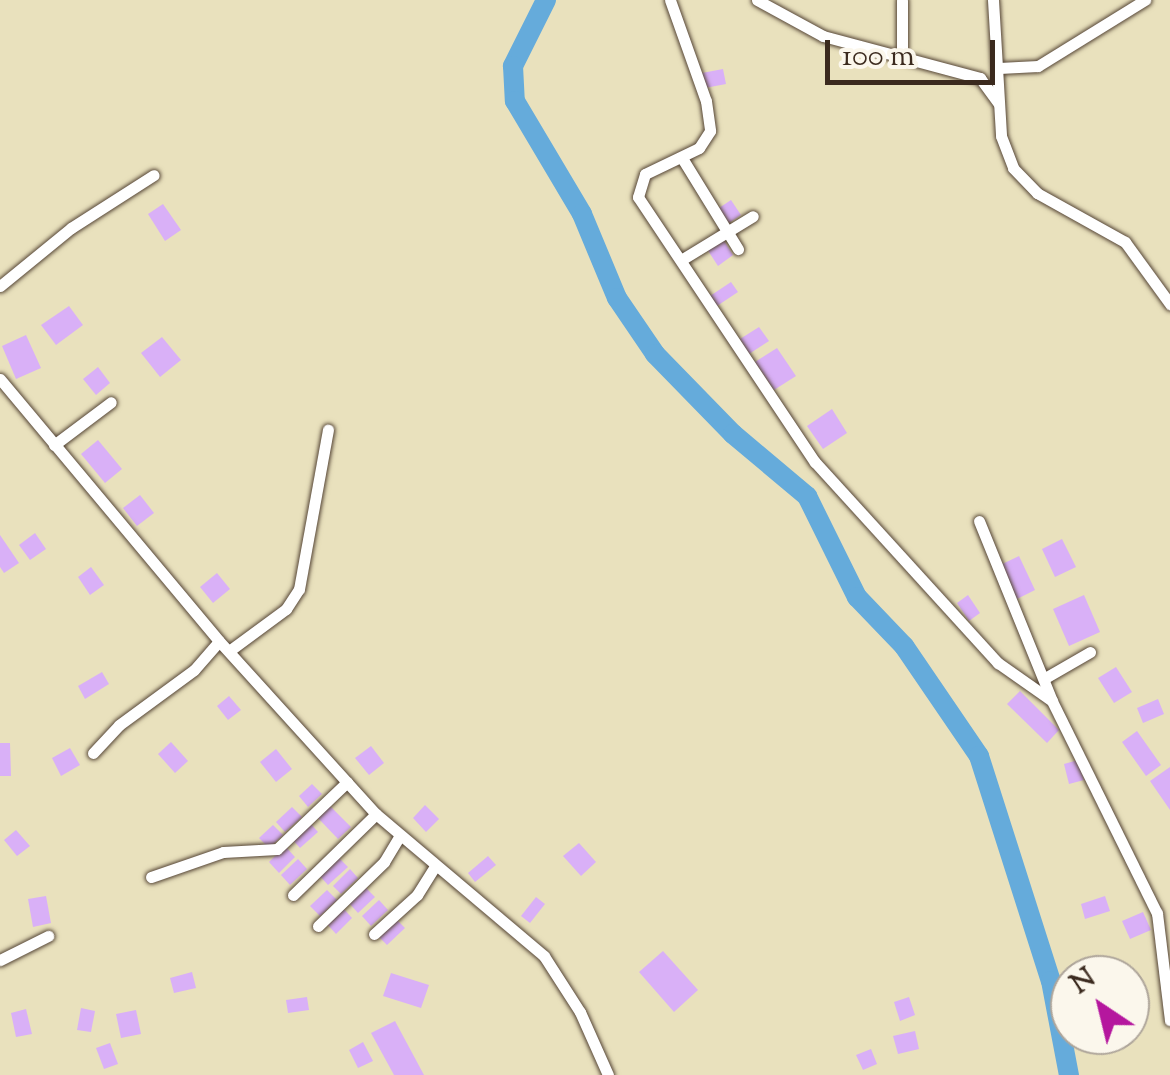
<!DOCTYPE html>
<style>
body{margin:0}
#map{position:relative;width:1170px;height:1075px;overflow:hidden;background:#e9e1bd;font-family:"Sorts Mill Goudy",serif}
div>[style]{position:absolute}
.river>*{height:20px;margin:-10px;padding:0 10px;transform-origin:10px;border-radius:10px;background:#65abdb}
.building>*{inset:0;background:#d9b0f7}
.roads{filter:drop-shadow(0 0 2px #554536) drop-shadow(0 0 2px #554536)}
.street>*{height:11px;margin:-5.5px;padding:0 5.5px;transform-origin:5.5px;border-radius:5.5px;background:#fff}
span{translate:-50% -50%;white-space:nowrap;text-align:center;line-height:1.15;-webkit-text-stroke:9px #fbf7ec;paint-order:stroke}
.north{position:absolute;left:1050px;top:955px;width:100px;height:100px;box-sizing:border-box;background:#fbf7ec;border:2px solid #aea59a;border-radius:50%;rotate:325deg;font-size:28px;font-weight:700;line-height:40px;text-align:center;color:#3b2a1e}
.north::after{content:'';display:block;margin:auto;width:35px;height:45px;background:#b5179e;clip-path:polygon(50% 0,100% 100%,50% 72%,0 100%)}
.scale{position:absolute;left:825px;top:40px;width:170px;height:45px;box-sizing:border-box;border:5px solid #3b2a1e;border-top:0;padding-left:12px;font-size:30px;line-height:35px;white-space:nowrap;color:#3b2a1e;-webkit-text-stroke:8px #fbf7ec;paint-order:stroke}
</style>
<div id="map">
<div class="river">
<i style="left:546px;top:0;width:74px;rotate:116.6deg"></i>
<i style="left:513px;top:66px;width:35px;rotate:87deg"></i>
<i style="left:515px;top:101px;width:131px;rotate:59.3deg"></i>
<i style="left:582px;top:214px;width:91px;rotate:67.4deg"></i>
<i style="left:617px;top:298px;width:68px;rotate:55.8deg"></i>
<i style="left:655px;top:354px;width:112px;rotate:45.7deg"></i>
<i style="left:733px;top:434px;width:97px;rotate:40deg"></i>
<i style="left:807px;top:496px;width:113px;rotate:63.7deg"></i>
<i style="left:857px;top:597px;width:68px;rotate:46.2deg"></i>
<i style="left:904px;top:646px;width:133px;rotate:55.7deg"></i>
<i style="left:979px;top:756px;width:236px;rotate:72.3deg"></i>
<i style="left:1051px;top:981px;width:96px;rotate:79.2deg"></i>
</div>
<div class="building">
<i style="clip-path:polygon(723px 69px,726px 84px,705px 88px,702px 73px)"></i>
<i style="clip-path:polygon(731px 200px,741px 215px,729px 223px,719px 208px)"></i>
<i style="clip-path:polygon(163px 204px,181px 230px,165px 241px,148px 214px)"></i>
<i style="clip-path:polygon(721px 236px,733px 255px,718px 266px,705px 246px)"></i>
<i style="clip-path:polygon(731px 282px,738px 292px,717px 306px,710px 296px)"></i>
<i style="clip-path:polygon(69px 306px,83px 325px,56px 345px,41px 325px)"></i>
<i style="clip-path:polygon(759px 327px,769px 341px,749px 354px,740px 339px)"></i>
<i style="clip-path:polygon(26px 335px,41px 368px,16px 379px,2px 346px)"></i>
<i style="clip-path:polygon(162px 337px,181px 360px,160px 377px,141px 353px)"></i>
<i style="clip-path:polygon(777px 348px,796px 376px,774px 390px,755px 362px)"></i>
<i style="clip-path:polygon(98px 367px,110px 383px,96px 395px,83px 379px)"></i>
<i style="clip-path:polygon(832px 409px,847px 433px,823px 449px,807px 426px)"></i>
<i style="clip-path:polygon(98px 440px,122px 469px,105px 483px,81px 454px)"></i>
<i style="clip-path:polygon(140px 495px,154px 513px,137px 526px,123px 508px)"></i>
<i style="clip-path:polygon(35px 533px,46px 549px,30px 560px,19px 545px)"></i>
<i style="clip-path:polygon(0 535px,19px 563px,4px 573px,0 567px)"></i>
<i style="clip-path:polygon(1062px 539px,1076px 567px,1055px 577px,1042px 549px)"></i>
<i style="clip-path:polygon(1019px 556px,1035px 590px,1013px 601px,996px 567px)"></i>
<i style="clip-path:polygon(91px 567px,104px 585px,90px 595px,78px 577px)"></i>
<i style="clip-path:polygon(217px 573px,230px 589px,213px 603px,200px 587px)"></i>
<i style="clip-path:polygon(968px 595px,980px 613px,969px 621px,957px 603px)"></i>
<i style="clip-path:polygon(1084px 595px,1100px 632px,1069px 646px,1053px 609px)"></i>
<i style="clip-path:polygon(1116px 667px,1132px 692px,1114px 703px,1098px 678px)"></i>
<i style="clip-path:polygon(102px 672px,109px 684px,85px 699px,78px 686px)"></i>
<i style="clip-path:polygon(1020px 691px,1059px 730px,1047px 743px,1007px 704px)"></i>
<i style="clip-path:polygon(229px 696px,241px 710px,228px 720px,217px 706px)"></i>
<i style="clip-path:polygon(1158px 699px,1164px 714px,1143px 723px,1137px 708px)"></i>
<i style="clip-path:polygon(1137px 731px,1161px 765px,1146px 776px,1122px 742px)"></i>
<i style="clip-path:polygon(171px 742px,188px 761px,175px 773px,158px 754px)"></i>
<i style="clip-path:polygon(0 743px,10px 743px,11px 776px,0 776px)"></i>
<i style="clip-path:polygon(371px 746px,384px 763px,369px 775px,355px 758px)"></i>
<i style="clip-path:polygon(70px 748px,80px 765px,61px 776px,52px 758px)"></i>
<i style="clip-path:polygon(276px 749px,292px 769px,276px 782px,260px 762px)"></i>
<i style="clip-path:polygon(1078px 760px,1084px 780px,1069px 784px,1064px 764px)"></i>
<i style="clip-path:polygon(1170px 767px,1170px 810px,1150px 781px)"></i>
<i style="clip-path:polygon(312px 784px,322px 794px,308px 807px,299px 796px)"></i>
<i style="clip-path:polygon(425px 805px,439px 819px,426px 832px,413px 818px)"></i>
<i style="clip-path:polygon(330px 806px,351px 827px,338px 839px,318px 818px)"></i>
<i style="clip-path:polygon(292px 807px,302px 817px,285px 832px,276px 822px)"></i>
<i style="clip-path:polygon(310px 823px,318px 832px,300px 848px,292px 839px)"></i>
<i style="clip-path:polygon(273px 825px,283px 835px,269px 848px,259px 838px)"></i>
<i style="clip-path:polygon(16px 830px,30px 846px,17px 856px,4px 840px)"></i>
<i style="clip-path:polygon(579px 843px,596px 862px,581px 876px,563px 856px)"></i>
<i style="clip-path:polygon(285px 846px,295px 857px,279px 873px,269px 862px)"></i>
<i style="clip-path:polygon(336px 855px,348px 867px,328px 885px,317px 873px)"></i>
<i style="clip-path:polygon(488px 856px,496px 865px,475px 882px,468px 873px)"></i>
<i style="clip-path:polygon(298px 859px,307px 869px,290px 885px,281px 875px)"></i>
<i style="clip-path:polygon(350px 869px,358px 878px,341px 894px,333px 886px)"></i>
<i style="clip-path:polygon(365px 887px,375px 897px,358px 913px,349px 903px)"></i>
<i style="clip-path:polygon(327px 890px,337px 900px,320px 916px,310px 906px)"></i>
<i style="clip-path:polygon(46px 896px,51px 923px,33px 927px,28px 899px)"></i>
<i style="clip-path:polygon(1105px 896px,1110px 911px,1085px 919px,1081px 904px)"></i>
<i style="clip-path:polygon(536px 897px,545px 904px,530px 923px,521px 916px)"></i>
<i style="clip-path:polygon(379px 900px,388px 910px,371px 926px,362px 916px)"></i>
<i style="clip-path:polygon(343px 908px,352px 918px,336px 934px,327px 924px)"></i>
<i style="clip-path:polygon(1143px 912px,1151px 930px,1130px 939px,1122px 921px)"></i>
<i style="clip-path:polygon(395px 918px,405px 928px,387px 945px,377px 935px)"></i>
<i style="clip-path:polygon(663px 951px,698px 990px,674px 1012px,639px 972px)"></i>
<i style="clip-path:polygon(192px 972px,196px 988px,174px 993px,170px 978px)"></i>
<i style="clip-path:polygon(391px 973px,429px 985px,421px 1008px,383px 996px)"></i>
<i style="clip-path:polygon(307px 997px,309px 1010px,288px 1013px,286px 1000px)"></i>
<i style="clip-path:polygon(909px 997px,915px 1015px,900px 1021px,894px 1002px)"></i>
<i style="clip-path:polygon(81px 1008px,95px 1011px,91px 1032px,77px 1030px)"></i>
<i style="clip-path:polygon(26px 1009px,32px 1034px,16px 1037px,11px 1013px)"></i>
<i style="clip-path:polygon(136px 1010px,141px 1034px,121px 1038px,116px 1014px)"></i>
<i style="clip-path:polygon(395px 1021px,424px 1075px,394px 1075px,371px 1033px)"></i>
<i style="clip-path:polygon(915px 1031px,919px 1049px,898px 1054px,893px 1036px)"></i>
<i style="clip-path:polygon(363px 1042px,373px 1061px,358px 1068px,349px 1050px)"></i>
<i style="clip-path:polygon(110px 1043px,118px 1064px,104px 1069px,96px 1048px)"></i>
<i style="clip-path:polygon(871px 1049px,877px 1064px,863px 1070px,856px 1055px)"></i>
</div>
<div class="roads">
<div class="street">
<i style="left:670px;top:0;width:107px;rotate:70.4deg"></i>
<i style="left:706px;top:101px;width:30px;rotate:82deg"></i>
<i style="left:710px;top:131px;width:20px;rotate:123deg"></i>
<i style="left:699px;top:148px;width:60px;rotate:154.3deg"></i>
<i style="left:645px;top:174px;width:24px;rotate:107deg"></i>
<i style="left:638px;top:197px;width:319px;rotate:56.3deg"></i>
<i style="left:815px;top:462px;width:272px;rotate:47.7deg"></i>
<i style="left:998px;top:663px;width:66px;rotate:35.1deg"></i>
<i style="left:1052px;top:701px;width:237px;rotate:63.7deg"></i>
<i style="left:1157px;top:913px;width:108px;rotate:83.1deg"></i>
<i style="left:757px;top:0;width:75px;rotate:28.6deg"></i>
<i style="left:823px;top:36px;width:163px;rotate:15deg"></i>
<i style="left:980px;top:78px;width:32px;rotate:54deg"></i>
<i style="left:993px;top:0;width:136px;rotate:86.6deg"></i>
<i style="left:1001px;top:136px;width:34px;rotate:69deg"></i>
<i style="left:1013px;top:168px;width:35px;rotate:46deg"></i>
<i style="left:1037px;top:193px;width:101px;rotate:29.1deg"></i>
<i style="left:1125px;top:242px;width:77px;rotate:54deg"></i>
<i style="left:902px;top:55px;width:55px;rotate:-90deg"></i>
<i style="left:999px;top:68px;width:39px;rotate:-3deg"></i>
<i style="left:1038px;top:66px;width:126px;rotate:-31.7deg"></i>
<i style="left:682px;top:158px;width:107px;rotate:58.4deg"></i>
<i style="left:681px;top:260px;width:84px;rotate:-31.4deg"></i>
<i style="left:0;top:286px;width:92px;rotate:-39.2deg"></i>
<i style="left:71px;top:228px;width:98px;rotate:-32.6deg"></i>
<i style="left:0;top:379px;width:341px;rotate:50.1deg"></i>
<i style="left:219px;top:641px;width:234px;rotate:47.8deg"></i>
<i style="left:376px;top:814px;width:220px;rotate:40.2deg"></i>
<i style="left:544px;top:956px;width:67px;rotate:57.3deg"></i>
<i style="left:580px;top:1012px;width:69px;rotate:66deg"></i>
<i style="left:54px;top:445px;width:71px;rotate:-37deg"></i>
<i style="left:979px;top:521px;width:194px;rotate:67.9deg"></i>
<i style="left:229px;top:651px;width:71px;rotate:-36.4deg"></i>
<i style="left:286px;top:609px;width:24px;rotate:-57deg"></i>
<i style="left:299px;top:589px;width:162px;rotate:-79.7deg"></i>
<i style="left:1045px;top:678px;width:52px;rotate:-30deg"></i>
<i style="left:93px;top:753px;width:38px;rotate:-47deg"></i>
<i style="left:119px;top:725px;width:93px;rotate:-36.3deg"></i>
<i style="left:194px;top:670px;width:38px;rotate:-49deg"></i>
<i style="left:151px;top:877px;width:76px;rotate:-19.1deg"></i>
<i style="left:223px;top:852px;width:54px;rotate:-3.2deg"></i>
<i style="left:277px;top:849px;width:97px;rotate:-43.7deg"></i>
<i style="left:293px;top:895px;width:116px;rotate:-44.3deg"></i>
<i style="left:318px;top:926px;width:92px;rotate:-44.1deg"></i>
<i style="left:384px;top:862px;width:31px;rotate:-59deg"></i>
<i style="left:374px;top:934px;width:58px;rotate:-42.2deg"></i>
<i style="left:417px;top:895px;width:32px;rotate:-58deg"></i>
<i style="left:0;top:960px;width:54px;rotate:-26.6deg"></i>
</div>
</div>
<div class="north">N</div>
<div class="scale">100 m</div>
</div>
